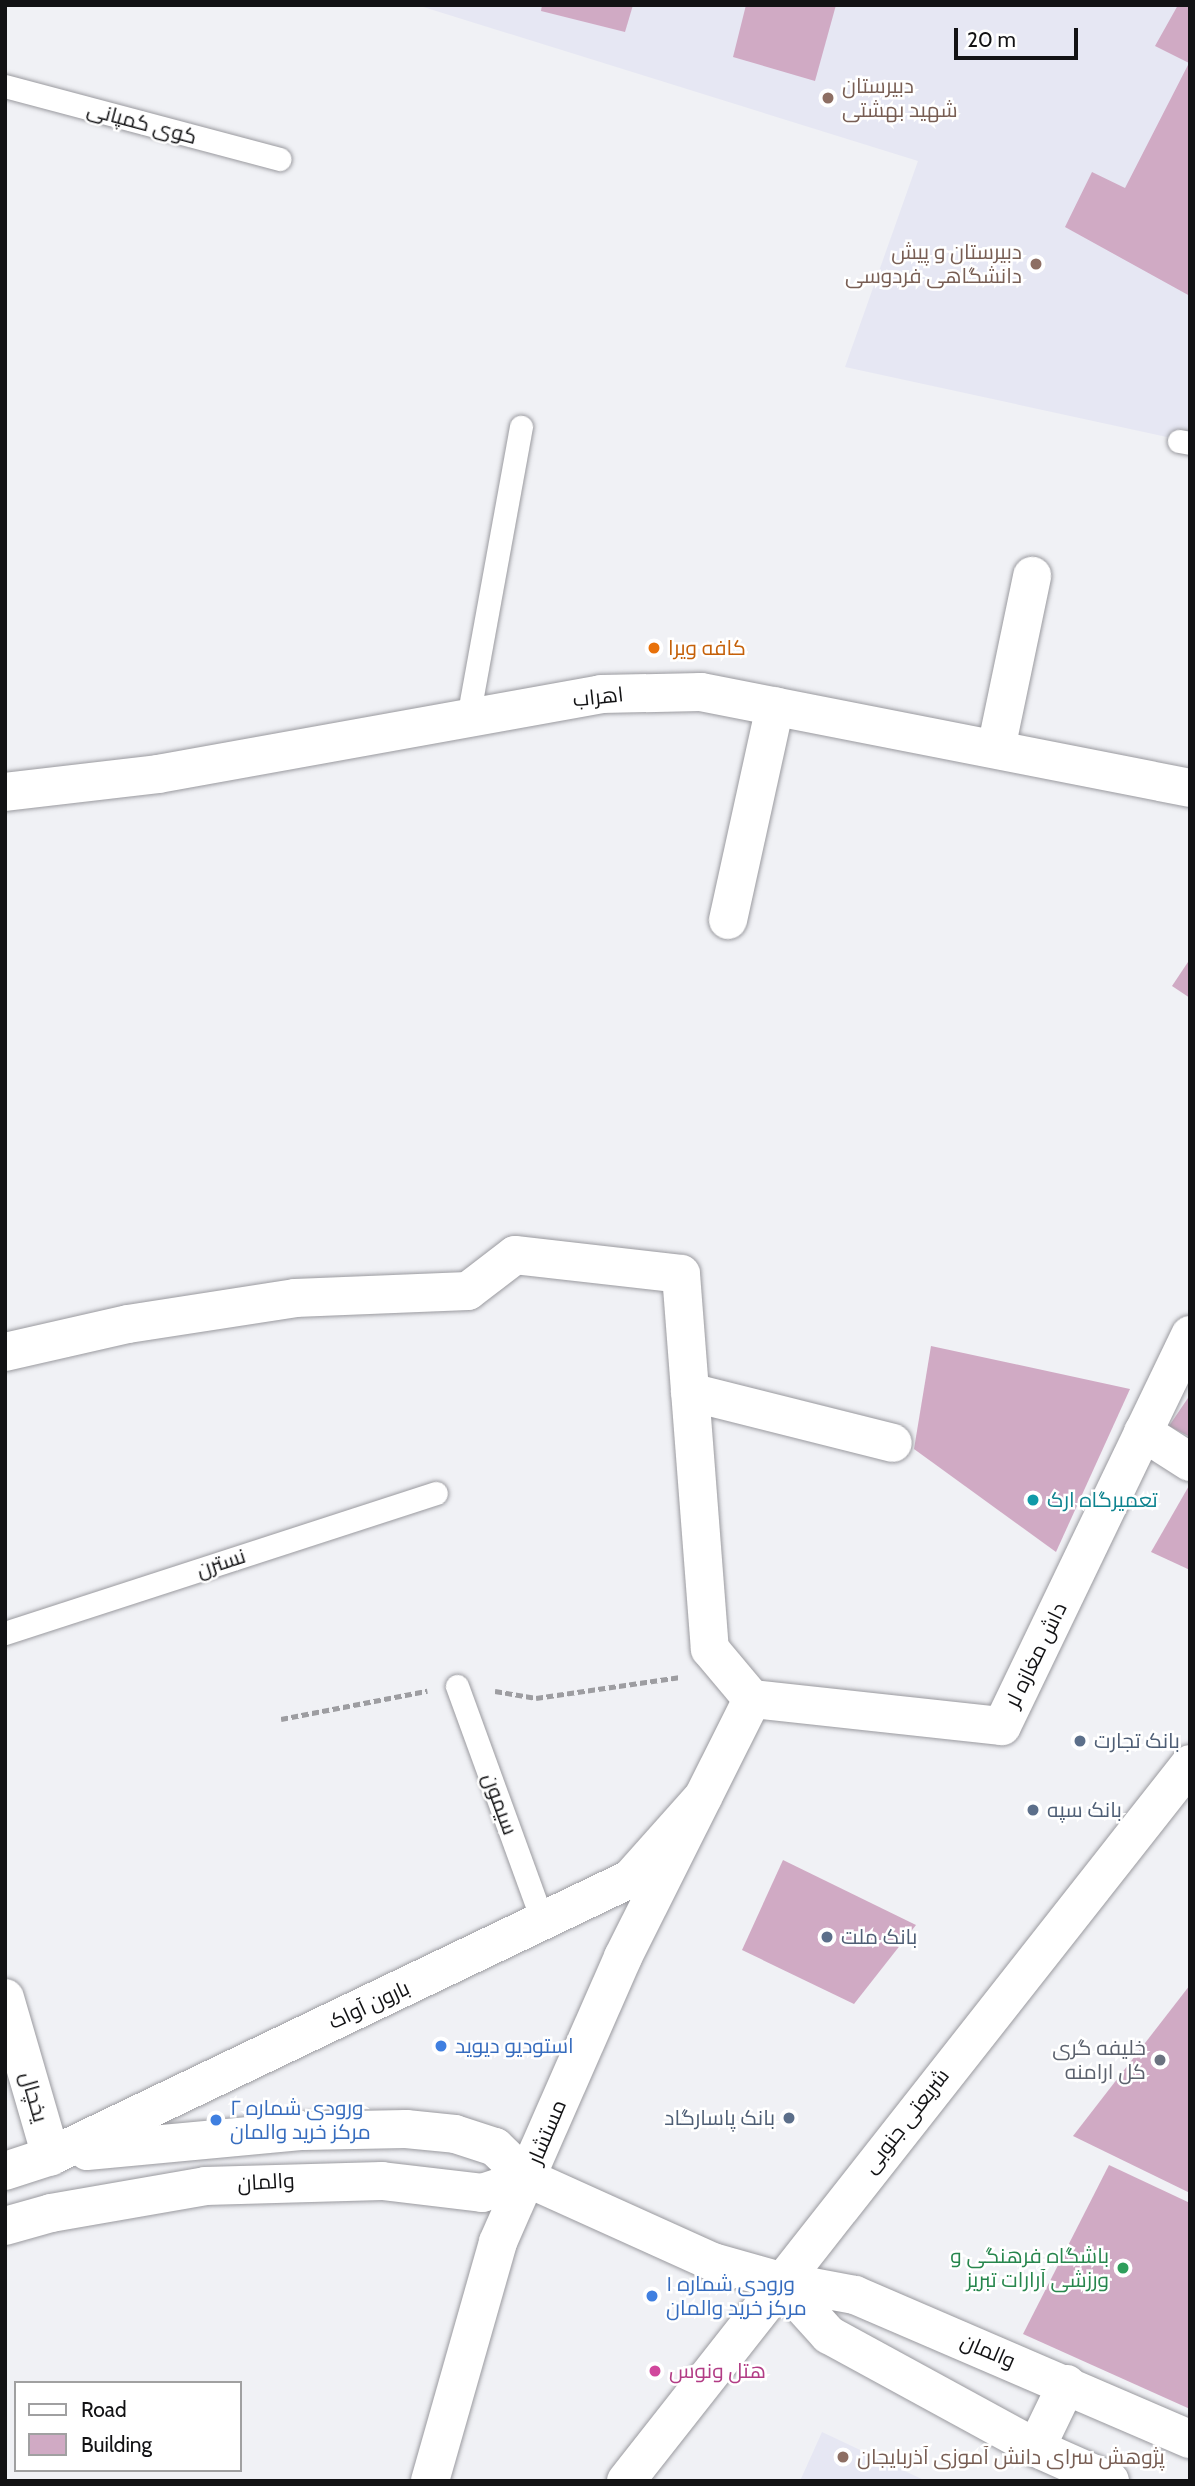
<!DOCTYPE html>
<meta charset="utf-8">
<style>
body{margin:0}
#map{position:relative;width:1195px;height:2486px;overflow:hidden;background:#f0f1f5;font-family:Cabin,Cairo,sans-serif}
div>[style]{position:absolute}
.built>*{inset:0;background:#e6e7f3}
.building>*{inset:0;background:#d0aac4}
.path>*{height:4.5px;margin-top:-2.25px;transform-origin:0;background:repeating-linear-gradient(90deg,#9d9da1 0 7px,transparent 0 10.5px)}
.roads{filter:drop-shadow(0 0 2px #9a9a9f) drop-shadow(0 0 2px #9a9a9f)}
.service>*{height:23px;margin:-11.5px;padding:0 11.5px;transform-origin:11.5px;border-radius:11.5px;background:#fff}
.minor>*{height:38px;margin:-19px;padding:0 19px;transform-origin:19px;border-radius:19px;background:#fff}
.tertiary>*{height:38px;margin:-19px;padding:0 19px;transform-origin:19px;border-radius:19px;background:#fff}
.secondary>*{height:38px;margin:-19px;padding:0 19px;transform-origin:19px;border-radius:19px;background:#fff}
.primary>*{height:38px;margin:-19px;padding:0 19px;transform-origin:19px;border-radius:19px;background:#fff}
.dots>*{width:19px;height:19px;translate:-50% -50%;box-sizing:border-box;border:4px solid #fff;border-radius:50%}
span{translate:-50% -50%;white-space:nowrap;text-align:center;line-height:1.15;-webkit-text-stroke:5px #fff;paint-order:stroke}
.education-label{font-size:21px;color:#785e54}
.left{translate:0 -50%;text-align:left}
.right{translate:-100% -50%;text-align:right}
.street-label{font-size:21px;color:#121214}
.food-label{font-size:21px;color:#c56008}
.culture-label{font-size:21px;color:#0d838f}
.service-label{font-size:21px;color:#4e5e75}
.shop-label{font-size:21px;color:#366cbe}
.worship-label{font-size:21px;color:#5b616d}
.leisure-label{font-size:21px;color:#27864d}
.hotel-label{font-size:21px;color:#b23c85}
.frame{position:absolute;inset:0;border:7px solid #121214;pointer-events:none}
.legend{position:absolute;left:14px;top:2381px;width:228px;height:91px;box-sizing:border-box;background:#fff;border:2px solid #a0a0a1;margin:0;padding:9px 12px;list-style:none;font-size:21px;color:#121214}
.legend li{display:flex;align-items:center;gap:14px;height:35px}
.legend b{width:35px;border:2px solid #a0a0a1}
.scale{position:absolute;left:954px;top:28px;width:124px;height:32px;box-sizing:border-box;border:4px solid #121214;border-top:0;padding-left:9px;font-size:21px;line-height:24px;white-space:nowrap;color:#121214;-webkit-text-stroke:5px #fff;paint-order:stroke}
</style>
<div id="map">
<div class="built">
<i style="clip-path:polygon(417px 5px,1190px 5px,1190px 442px,845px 367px,918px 161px)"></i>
<i style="clip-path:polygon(822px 2432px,926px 2481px,800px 2481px)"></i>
</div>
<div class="building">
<i style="clip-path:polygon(542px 5px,633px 5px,625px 32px,541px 11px)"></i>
<i style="clip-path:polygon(746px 5px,836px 5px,815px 81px,733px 57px)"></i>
<i style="clip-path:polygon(1178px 5px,1190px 5px,1190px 296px,1065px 227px,1092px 172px,1125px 188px,1189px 63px,1155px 46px)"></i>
<i style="clip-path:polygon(1190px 959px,1190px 998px,1172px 986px)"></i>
<i style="clip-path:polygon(931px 1346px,1130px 1389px,1056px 1552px,914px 1449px)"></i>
<i style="clip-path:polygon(1190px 1395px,1190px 1437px,1169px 1426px)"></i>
<i style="clip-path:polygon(1190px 1484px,1190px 1570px,1151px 1552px)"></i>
<i style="clip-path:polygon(783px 1860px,916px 1925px,854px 2004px,742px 1950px)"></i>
<i style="clip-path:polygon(1190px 1985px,1190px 2193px,1073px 2136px)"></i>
<i style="clip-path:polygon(1109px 2165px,1190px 2203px,1190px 2409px,1023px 2334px)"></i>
</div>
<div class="path">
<i style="left:495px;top:1691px;width:42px;rotate:9.7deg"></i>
<i style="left:536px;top:1698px;width:146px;rotate:-8.3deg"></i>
<i style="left:281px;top:1719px;width:149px;rotate:-10.9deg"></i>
</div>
<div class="roads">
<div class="service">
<i style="left:5px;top:86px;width:284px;rotate:14.9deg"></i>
<i style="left:1179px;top:441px;width:11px;rotate:10deg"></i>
<i style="left:468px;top:718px;width:296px;rotate:-79.7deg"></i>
<i style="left:5px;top:1633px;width:453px;rotate:-18deg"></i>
<i style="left:457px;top:1686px;width:251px;rotate:70deg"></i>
</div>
<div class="minor">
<i style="left:996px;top:749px;width:177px;rotate:-78.2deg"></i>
<i style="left:728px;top:920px;width:219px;rotate:-77.6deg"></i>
<i style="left:5px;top:1352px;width:126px;rotate:-12.8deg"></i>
<i style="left:128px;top:1324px;width:169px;rotate:-8.8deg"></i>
<i style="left:295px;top:1298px;width:173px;rotate:-2.3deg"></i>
<i style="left:468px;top:1291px;width:59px;rotate:-37.5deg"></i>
<i style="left:515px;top:1255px;width:167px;rotate:6.5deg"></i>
<i style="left:681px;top:1274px;width:376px;rotate:85.6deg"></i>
<i style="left:710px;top:1649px;width:65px;rotate:50deg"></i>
<i style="left:690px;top:1392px;width:209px;rotate:14.1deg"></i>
<i style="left:1143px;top:1432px;width:56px;rotate:32.6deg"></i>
<i style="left:5px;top:1998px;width:165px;rotate:73.8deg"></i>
<i style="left:430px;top:2481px;width:248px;rotate:-74.1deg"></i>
<i style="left:498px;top:2242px;width:311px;rotate:-66.3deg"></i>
<i style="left:623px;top:1957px;width:288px;rotate:-63.4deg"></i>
<i style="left:752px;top:1699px;width:251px;rotate:6.2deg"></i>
<i style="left:1002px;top:1726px;width:434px;rotate:-64.3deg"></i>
</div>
<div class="tertiary">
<i style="left:5px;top:792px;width:154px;rotate:-6.7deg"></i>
<i style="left:158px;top:774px;width:450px;rotate:-10.2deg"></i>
<i style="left:601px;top:694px;width:100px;rotate:-1.1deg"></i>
<i style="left:701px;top:692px;width:498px;rotate:11.1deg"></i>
</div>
<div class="secondary">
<i style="left:87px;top:2151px;width:217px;rotate:-5.3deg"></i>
<i style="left:303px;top:2131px;width:103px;rotate:-1.1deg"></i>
<i style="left:406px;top:2129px;width:49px;rotate:5.8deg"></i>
<i style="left:455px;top:2134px;width:42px;rotate:18deg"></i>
<i style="left:495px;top:2147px;width:45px;rotate:44.1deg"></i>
<i style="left:527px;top:2178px;width:204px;rotate:24.3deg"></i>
<i style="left:713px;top:2262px;width:70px;rotate:15.8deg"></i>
<i style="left:5px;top:2171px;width:48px;rotate:-18.1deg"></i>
<i style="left:51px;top:2156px;width:642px;rotate:-25.57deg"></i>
<i style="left:630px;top:1879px;width:110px;rotate:-48.3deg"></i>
<i style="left:5px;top:2226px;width:48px;rotate:-15.8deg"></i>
<i style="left:51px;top:2213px;width:156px;rotate:-9.9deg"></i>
<i style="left:205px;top:2186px;width:177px;rotate:-1.6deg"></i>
<i style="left:382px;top:2181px;width:101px;rotate:6.8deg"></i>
<i style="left:482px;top:2193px;width:47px;rotate:-18.4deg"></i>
</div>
<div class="primary">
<i style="left:780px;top:2281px;width:76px;rotate:10.6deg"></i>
<i style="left:855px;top:2295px;width:365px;rotate:23.3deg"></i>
<i style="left:780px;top:2281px;width:73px;rotate:47.8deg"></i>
<i style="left:829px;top:2335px;width:236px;rotate:28.6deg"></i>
<i style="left:1036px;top:2448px;width:81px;rotate:24deg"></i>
<i style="left:1036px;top:2448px;width:71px;rotate:-64.2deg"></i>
<i style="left:626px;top:2481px;width:912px;rotate:-51.81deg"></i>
</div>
</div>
<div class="dots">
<i style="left:828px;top:98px;background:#8d6e63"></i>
<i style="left:1036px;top:264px;background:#8d6e63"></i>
<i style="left:654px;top:648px;background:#e8710a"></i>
<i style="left:1033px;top:1500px;background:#0f9aa8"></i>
<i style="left:1080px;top:1741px;background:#5c6f8a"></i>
<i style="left:1033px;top:1810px;background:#5c6f8a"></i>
<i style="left:827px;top:1937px;background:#5c6f8a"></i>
<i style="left:441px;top:2046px;background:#3f7fe0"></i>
<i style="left:1160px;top:2060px;background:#6b7280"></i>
<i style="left:789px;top:2118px;background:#5c6f8a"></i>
<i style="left:216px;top:2120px;background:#3f7fe0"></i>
<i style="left:1123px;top:2268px;background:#2e9e5b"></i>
<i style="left:652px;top:2296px;background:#3f7fe0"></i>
<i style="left:655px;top:2371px;background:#d1479c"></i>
<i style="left:843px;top:2457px;background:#8d6e63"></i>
</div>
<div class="education-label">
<span class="left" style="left:842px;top:98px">دبیرستان<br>شهید بهشتی</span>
<span class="right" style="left:1022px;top:264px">دبیرستان و پیش<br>دانشگاهی فردوسی</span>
<span class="left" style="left:857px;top:2457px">پژوهش سرای دانش آموزی آذربایجان</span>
</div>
<div class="street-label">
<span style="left:142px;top:123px;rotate:15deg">کوی کمپانی</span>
<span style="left:598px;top:697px;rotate:-6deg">اهراب</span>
<span style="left:221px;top:1563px;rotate:-18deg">نسترن</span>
<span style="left:1036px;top:1655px;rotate:-64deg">داش مغازه لر</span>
<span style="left:500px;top:1804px;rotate:70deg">سیمون</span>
<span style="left:369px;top:2005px;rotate:-25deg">بارون آواک</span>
<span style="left:34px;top:2097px;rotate:74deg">یخچال</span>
<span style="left:906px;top:2121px;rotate:-52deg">شریعتی جنوبی</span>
<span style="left:547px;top:2132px;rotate:-67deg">مستشار</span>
<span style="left:266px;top:2182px;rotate:-3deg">والمان</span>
<span style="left:988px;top:2351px;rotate:23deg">والمان</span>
</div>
<div class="food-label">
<span class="left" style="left:668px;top:648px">کافه ویرا</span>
</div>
<div class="culture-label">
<span class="left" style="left:1047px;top:1500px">تعمیرگاه ارک</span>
</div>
<div class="service-label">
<span class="left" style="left:1094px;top:1741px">بانک تجارت</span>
<span class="left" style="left:1047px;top:1810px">بانک سپه</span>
<span class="left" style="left:841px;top:1937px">بانک ملت</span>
<span class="right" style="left:775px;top:2118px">بانک پاسارگاد</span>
</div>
<div class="shop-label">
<span class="left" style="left:455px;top:2046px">استودیو دیوید</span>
<span class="left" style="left:230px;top:2120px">ورودی شماره ۲<br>مرکز خرید والمان</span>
<span class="left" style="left:666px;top:2296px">ورودی شماره ۱<br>مرکز خرید والمان</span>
</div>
<div class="worship-label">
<span class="right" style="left:1146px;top:2060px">خلیفه گری<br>کل ارامنه</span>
</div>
<div class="leisure-label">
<span class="right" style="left:1109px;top:2268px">باشگاه فرهنگی و<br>ورزشی آرارات تبریز</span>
</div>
<div class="hotel-label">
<span class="left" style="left:669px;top:2371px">هتل ونوس</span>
</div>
<div class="frame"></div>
<ul class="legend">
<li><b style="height:9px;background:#fff"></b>Road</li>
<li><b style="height:19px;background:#d0aac4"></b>Building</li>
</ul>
<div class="scale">20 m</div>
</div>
